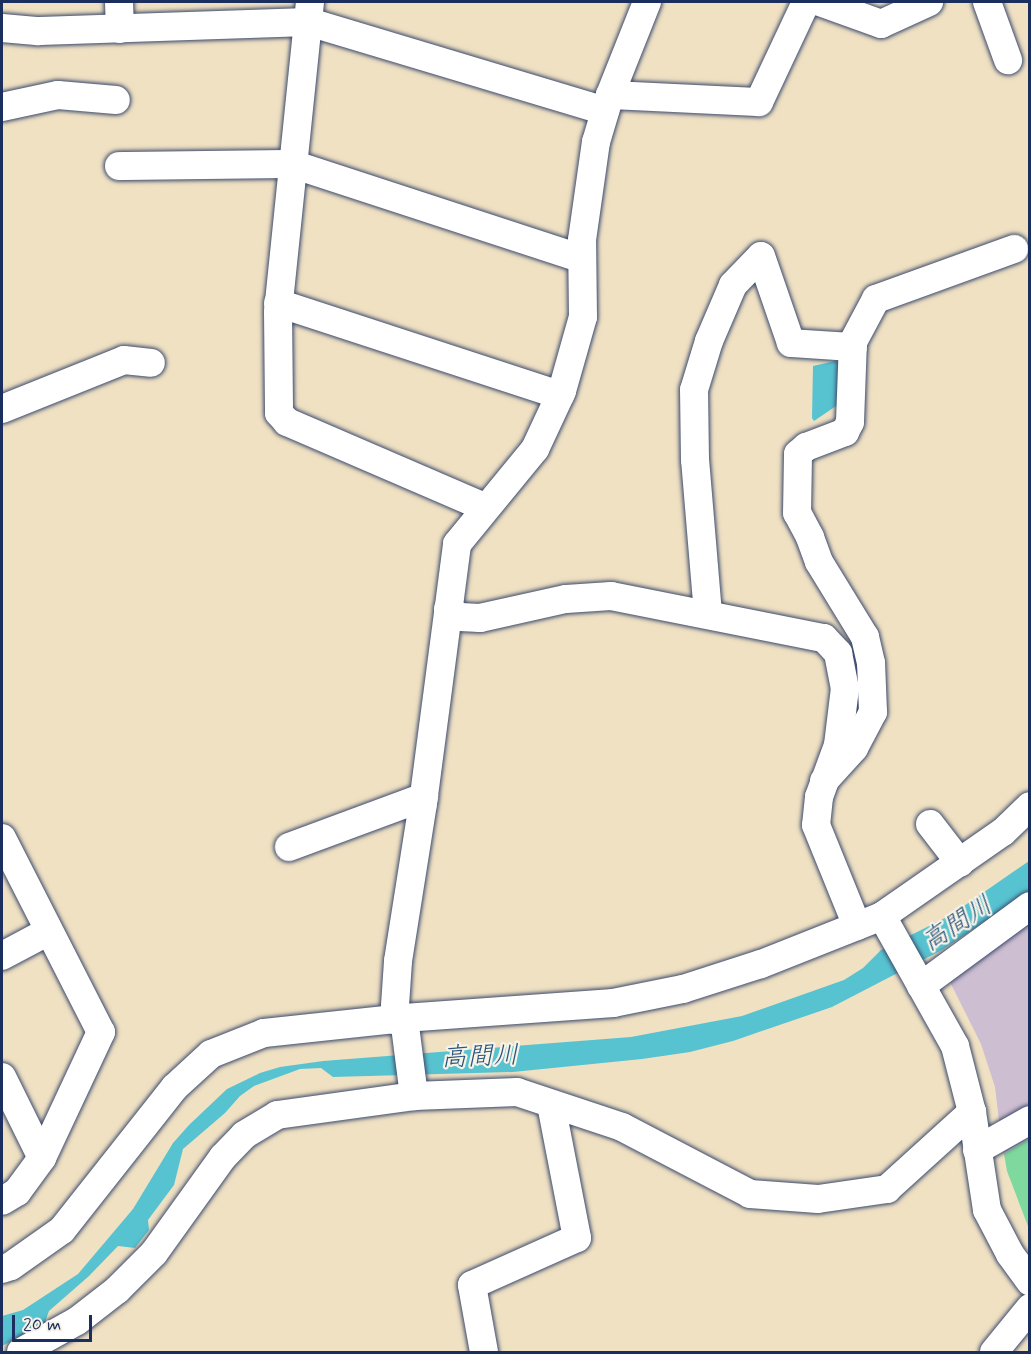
<!DOCTYPE html>
<meta charset="utf-8">
<style>
body{margin:0}
#map{position:relative;width:1031px;height:1354px;overflow:hidden;background:#f0e1c3;font-family:Mynerve,"Klee One",sans-serif}
div>[style]{position:absolute}
.industrial>*{inset:0;background:#cebed1}
.green>*{inset:0;background:#7fd89e}
.water>*{inset:0;background:#57c3d0}
.roads{filter:drop-shadow(0 0 2px #3b4a6d) drop-shadow(0 0 2px #3b4a6d)}
.minor>*{height:28px;margin:-14px;padding:0 14px;transform-origin:14px;border-radius:14px;background:#fff}
span{translate:-50% -50%;white-space:nowrap;text-align:center;line-height:1.15;-webkit-text-stroke:4.5px #f7f3e8;paint-order:stroke}
.water-label{font-size:26px;color:#2a547a;font-style:italic}
.frame{position:absolute;inset:0;border:3px solid #1b2f5e;pointer-events:none}
.scale{position:absolute;left:12px;top:1315px;width:80px;height:27px;box-sizing:border-box;border:3px solid #1b2f5e;border-top:0;padding-left:8px;font-size:18px;line-height:21px;white-space:nowrap;color:#1b2f5e;-webkit-text-stroke:4px #f7f3e8;paint-order:stroke}
</style>
<div id="map">
<div class="industrial">
<i style="clip-path:polygon(1029px 916px,1029px 1138px,1003px 1154px,995px 1087px,981px 1044px,949px 980px)"></i>
</div>
<div class="green">
<i style="clip-path:polygon(1029px 1139px,1029px 1229px,1007px 1171px,1004px 1154px)"></i>
</div>
<div class="water">
<i style="clip-path:polygon(835px 361px,841px 364px,842px 402px,814px 421px,812px 418px,813px 366px)"></i>
<i style="clip-path:polygon(1029px 861px,1029px 892px,942px 950px,832px 1007px,733px 1041px,690px 1052px,642px 1059px,513px 1072px,333px 1077px,321px 1068px,300px 1069px,254px 1086px,240px 1096px,225px 1113px,183px 1149px,174px 1185px,148px 1220px,149px 1230px,135px 1248px,118px 1246px,89px 1276px,49px 1311px,44px 1325px,2px 1346px,2px 1316px,23px 1310px,78px 1274px,133px 1209px,173px 1143px,189px 1125px,227px 1089px,260px 1073px,280px 1067px,323px 1061px,631px 1037px,742px 1016px,844px 980px,863px 968px,881px 950px,951px 915px)"></i>
</div>
<div class="roads">
<div class="minor">
<i style="left:119px;top:2px;width:27px;rotate:88deg"></i>
<i style="left:310px;top:2px;width:312px;rotate:95.9deg"></i>
<i style="left:278px;top:312px;width:101px;rotate:89.4deg"></i>
<i style="left:279px;top:413px;width:12px;rotate:48deg"></i>
<i style="left:287px;top:422px;width:215px;rotate:23.3deg"></i>
<i style="left:820px;top:2px;width:65px;rotate:19.8deg"></i>
<i style="left:881px;top:24px;width:53px;rotate:-24.6deg"></i>
<i style="left:987px;top:2px;width:62px;rotate:70.1deg"></i>
<i style="left:2px;top:28px;width:37px;rotate:5deg"></i>
<i style="left:39px;top:31px;width:270px;rotate:-1.9deg"></i>
<i style="left:309px;top:22px;width:309px;rotate:16.7deg"></i>
<i style="left:610px;top:95px;width:149px;rotate:2.7deg"></i>
<i style="left:759px;top:102px;width:110px;rotate:-64.8deg"></i>
<i style="left:2px;top:107px;width:57px;rotate:-12.1deg"></i>
<i style="left:58px;top:95px;width:58px;rotate:4.9deg"></i>
<i style="left:119px;top:166px;width:173px;rotate:-0.7deg"></i>
<i style="left:292px;top:164px;width:305px;rotate:18.1deg"></i>
<i style="left:278px;top:303px;width:297px;rotate:18.1deg"></i>
<i style="left:2px;top:409px;width:131px;rotate:-21.9deg"></i>
<i style="left:124px;top:360px;width:27px;rotate:6deg"></i>
<i style="left:448px;top:609px;width:14px;rotate:34deg"></i>
<i style="left:460px;top:617px;width:20px;rotate:3deg"></i>
<i style="left:480px;top:618px;width:88px;rotate:-12.5deg"></i>
<i style="left:566px;top:599px;width:45px;rotate:-3.8deg"></i>
<i style="left:611px;top:596px;width:217px;rotate:11.2deg"></i>
<i style="left:824px;top:638px;width:21px;rotate:47deg"></i>
<i style="left:838px;top:653px;width:36px;rotate:79deg"></i>
<i style="left:845px;top:688px;width:57px;rotate:97deg"></i>
<i style="left:838px;top:745px;width:55px;rotate:110.1deg"></i>
<i style="left:819px;top:797px;width:28px;rotate:96deg"></i>
<i style="left:816px;top:825px;width:109px;rotate:67.9deg"></i>
<i style="left:708px;top:614px;width:155px;rotate:-94.8deg"></i>
<i style="left:695px;top:460px;width:70px;rotate:-90.8deg"></i>
<i style="left:694px;top:390px;width:51px;rotate:-73deg"></i>
<i style="left:709px;top:341px;width:61px;rotate:-66.8deg"></i>
<i style="left:733px;top:285px;width:40px;rotate:-46deg"></i>
<i style="left:761px;top:256px;width:92px;rotate:71deg"></i>
<i style="left:791px;top:343px;width:62px;rotate:3.7deg"></i>
<i style="left:824px;top:781px;width:45px;rotate:-47.7deg"></i>
<i style="left:854px;top:748px;width:41px;rotate:-62.2deg"></i>
<i style="left:873px;top:712px;width:49px;rotate:-92.3deg"></i>
<i style="left:871px;top:663px;width:27px;rotate:-103deg"></i>
<i style="left:865px;top:637px;width:88px;rotate:-121.5deg"></i>
<i style="left:819px;top:562px;width:27px;rotate:-110deg"></i>
<i style="left:810px;top:537px;width:27px;rotate:-118deg"></i>
<i style="left:797px;top:513px;width:59px;rotate:-89deg"></i>
<i style="left:798px;top:454px;width:11px;rotate:-41deg"></i>
<i style="left:806px;top:447px;width:42px;rotate:-21deg"></i>
<i style="left:845px;top:432px;width:11px;rotate:-63deg"></i>
<i style="left:850px;top:422px;width:80px;rotate:-87.9deg"></i>
<i style="left:853px;top:342px;width:49px;rotate:-61.9deg"></i>
<i style="left:876px;top:299px;width:147px;rotate:-19.9deg"></i>
<i style="left:930px;top:824px;width:49px;rotate:52.4deg"></i>
<i style="left:2px;top:838px;width:218px;rotate:63deg"></i>
<i style="left:101px;top:1032px;width:139px;rotate:115.1deg"></i>
<i style="left:42px;top:1158px;width:42px;rotate:126.3deg"></i>
<i style="left:17px;top:1192px;width:17px;rotate:149deg"></i>
<i style="left:289px;top:847px;width:144px;rotate:-20.3deg"></i>
<i style="left:882px;top:916px;width:149px;rotate:60.7deg"></i>
<i style="left:955px;top:1046px;width:68px;rotate:75.6deg"></i>
<i style="left:972px;top:1112px;width:99px;rotate:81.3deg"></i>
<i style="left:987px;top:1210px;width:50px;rotate:62.4deg"></i>
<i style="left:1010px;top:1254px;width:34px;rotate:54deg"></i>
<i style="left:2px;top:956px;width:53px;rotate:-28deg"></i>
<i style="left:921px;top:986px;width:135px;rotate:-36.3deg"></i>
<i style="left:404px;top:1018px;width:79px;rotate:82.7deg"></i>
<i style="left:394px;top:1020px;width:59px;rotate:-86.1deg"></i>
<i style="left:398px;top:961px;width:160px;rotate:-81deg"></i>
<i style="left:423px;top:803px;width:261px;rotate:-82.5deg"></i>
<i style="left:457px;top:544px;width:123px;rotate:-50.6deg"></i>
<i style="left:535px;top:449px;width:64px;rotate:-65deg"></i>
<i style="left:562px;top:391px;width:77px;rotate:-74.2deg"></i>
<i style="left:583px;top:317px;width:77px;rotate:-90.7deg"></i>
<i style="left:582px;top:240px;width:99px;rotate:-81.9deg"></i>
<i style="left:596px;top:142px;width:49px;rotate:-73.4deg"></i>
<i style="left:610px;top:95px;width:100px;rotate:-68.3deg"></i>
<i style="left:2px;top:1077px;width:90px;rotate:63.7deg"></i>
<i style="left:977px;top:1150px;width:61px;rotate:-29.5deg"></i>
<i style="left:2px;top:1269px;width:9px;rotate:-18deg"></i>
<i style="left:11px;top:1266px;width:62px;rotate:-35.2deg"></i>
<i style="left:62px;top:1230px;width:182px;rotate:-51.7deg"></i>
<i style="left:175px;top:1087px;width:49px;rotate:-42.5deg"></i>
<i style="left:211px;top:1054px;width:57px;rotate:-21.6deg"></i>
<i style="left:264px;top:1033px;width:141px;rotate:-6.1deg"></i>
<i style="left:404px;top:1018px;width:210px;rotate:-4.1deg"></i>
<i style="left:613px;top:1003px;width:71px;rotate:-11.3deg"></i>
<i style="left:683px;top:989px;width:82px;rotate:-17.8deg"></i>
<i style="left:761px;top:964px;width:130px;rotate:-21.6deg"></i>
<i style="left:882px;top:916px;width:147px;rotate:-34.8deg"></i>
<i style="left:1003px;top:832px;width:37px;rotate:-44deg"></i>
<i style="left:21px;top:1352px;width:64px;rotate:-29deg"></i>
<i style="left:77px;top:1321px;width:51px;rotate:-37.8deg"></i>
<i style="left:117px;top:1290px;width:52px;rotate:-45deg"></i>
<i style="left:154px;top:1253px;width:118px;rotate:-54.3deg"></i>
<i style="left:223px;top:1157px;width:30px;rotate:-46deg"></i>
<i style="left:244px;top:1135px;width:39px;rotate:-31deg"></i>
<i style="left:277px;top:1115px;width:138px;rotate:-7.9deg"></i>
<i style="left:414px;top:1096px;width:103px;rotate:-2.2deg"></i>
<i style="left:517px;top:1092px;width:111px;rotate:18.4deg"></i>
<i style="left:622px;top:1127px;width:144px;rotate:27.6deg"></i>
<i style="left:750px;top:1194px;width:68px;rotate:4.2deg"></i>
<i style="left:818px;top:1199px;width:70px;rotate:-8.2deg"></i>
<i style="left:887px;top:1189px;width:115px;rotate:-42.2deg"></i>
<i style="left:484px;top:1352px;width:68px;rotate:-100.2deg"></i>
<i style="left:472px;top:1285px;width:115px;rotate:-24.1deg"></i>
<i style="left:577px;top:1238px;width:136px;rotate:-101deg"></i>
<i style="left:994px;top:1352px;width:57px;rotate:-50.7deg"></i>
</div>
</div>
<div class="water-label">
<span style="left:958px;top:925px;rotate:-33deg">高間川</span>
<span style="left:480px;top:1058px;rotate:-2deg">高間川</span>
</div>
<div class="frame"></div>
<div class="scale">20 m</div>
</div>
